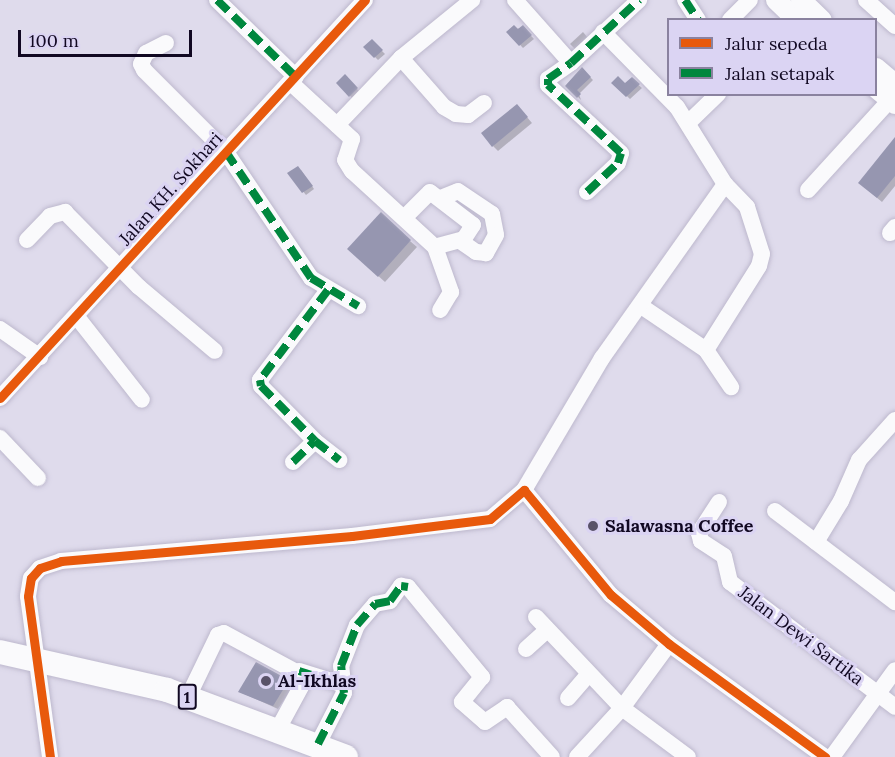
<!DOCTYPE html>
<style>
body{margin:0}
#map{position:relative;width:895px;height:757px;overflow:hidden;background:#dfdbec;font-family:Lora,serif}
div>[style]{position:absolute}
.shadow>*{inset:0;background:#0003}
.building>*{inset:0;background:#9696b0}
.roads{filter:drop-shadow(0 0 2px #bdb8cd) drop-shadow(0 0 2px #bdb8cd)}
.minor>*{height:16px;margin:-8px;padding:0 8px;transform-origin:8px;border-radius:8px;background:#fafafc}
.major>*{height:20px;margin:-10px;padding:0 10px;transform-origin:10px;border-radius:10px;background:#fafafc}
.highway>*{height:24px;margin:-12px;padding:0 12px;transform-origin:12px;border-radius:12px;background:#fafafc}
.quiet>*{height:8px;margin-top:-4px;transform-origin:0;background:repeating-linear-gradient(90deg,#00873e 0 15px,transparent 0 23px)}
.cycleway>*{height:9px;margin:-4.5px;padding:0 4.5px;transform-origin:4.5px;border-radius:4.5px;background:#e8590c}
.dots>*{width:16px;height:16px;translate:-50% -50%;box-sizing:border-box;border:3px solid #dbd4f3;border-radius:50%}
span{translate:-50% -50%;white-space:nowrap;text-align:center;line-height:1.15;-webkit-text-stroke:6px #dbd4f3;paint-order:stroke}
.shield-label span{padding:2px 4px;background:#dbd4f3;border:2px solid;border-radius:4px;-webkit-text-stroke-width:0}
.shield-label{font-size:16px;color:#110822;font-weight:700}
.street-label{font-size:18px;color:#110822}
.poi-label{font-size:18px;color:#110822;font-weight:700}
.left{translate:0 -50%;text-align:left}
.legend{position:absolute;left:667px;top:18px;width:210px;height:78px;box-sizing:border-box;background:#dbd4f3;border:2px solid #8a829f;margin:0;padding:8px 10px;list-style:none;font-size:18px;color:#110822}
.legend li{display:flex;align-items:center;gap:12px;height:30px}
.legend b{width:30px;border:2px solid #8a829f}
.scale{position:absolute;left:18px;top:30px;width:174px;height:27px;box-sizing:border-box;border:3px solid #110822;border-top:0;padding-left:8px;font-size:18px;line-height:21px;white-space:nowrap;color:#110822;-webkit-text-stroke:4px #dbd4f3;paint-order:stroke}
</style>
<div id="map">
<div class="shadow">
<i style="clip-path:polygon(523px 27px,534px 39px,523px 48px,508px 32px)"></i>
<i style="clip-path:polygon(583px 32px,588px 38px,576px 50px,570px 44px)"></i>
<i style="clip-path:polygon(372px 41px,385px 54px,378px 60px,365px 47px)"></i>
<i style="clip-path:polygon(582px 69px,593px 80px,579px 94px,581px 100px,567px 86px)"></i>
<i style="clip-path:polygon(345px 77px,360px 92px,353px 99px,338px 83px)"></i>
<i style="clip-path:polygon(632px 79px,642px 88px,630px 99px,613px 83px,625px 85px)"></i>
<i style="clip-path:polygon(521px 110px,532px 123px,498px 151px,493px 146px)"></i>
<i style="clip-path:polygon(895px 139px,895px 186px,882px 202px,864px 187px)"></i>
<i style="clip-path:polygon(301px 170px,314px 189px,306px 195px,289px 174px)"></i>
<i style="clip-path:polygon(410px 241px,417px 247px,385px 282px,356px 256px)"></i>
<i style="clip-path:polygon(288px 681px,293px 686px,278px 709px,240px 692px)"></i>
</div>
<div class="building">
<i style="clip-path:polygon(514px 25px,518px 29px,523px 25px,532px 35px,519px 46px,506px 32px)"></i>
<i style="clip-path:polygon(372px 39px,383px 50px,374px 58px,363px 47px)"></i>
<i style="clip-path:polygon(582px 67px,591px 77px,577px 90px,581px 94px,577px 98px,565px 86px)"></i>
<i style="clip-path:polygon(345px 74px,358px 88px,349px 97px,336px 83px)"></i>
<i style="clip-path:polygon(618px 76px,625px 83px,632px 77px,640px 84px,626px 97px,611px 83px)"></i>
<i style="clip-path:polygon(517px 104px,528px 117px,492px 147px,481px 133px)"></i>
<i style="clip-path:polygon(895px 137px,895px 176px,877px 198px,858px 183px)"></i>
<i style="clip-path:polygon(298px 166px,313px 186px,302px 193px,287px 173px)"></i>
<i style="clip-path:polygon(381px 212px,411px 240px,378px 277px,347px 249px)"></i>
<i style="clip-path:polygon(256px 662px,289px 680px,273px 706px,238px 692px)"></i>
</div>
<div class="roads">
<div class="minor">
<i style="left:217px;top:0;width:110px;rotate:44.3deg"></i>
<i style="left:515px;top:0;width:84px;rotate:48.4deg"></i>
<i style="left:685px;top:0;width:24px;rotate:57deg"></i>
<i style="left:866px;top:0;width:39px;rotate:42deg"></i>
<i style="left:730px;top:20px;width:28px;rotate:-45deg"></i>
<i style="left:603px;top:32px;width:105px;rotate:45.4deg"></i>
<i style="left:677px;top:107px;width:91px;rotate:58.1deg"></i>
<i style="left:725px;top:184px;width:32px;rotate:46deg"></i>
<i style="left:747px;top:207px;width:49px;rotate:72.3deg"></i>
<i style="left:762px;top:254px;width:12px;rotate:104deg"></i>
<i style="left:759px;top:266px;width:99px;rotate:122.2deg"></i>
<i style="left:166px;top:43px;width:22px;rotate:153deg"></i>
<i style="left:146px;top:53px;width:12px;rotate:114deg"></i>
<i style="left:141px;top:64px;width:7px;rotate:63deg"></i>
<i style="left:144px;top:70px;width:116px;rotate:45deg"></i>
<i style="left:226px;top:152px;width:152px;rotate:56deg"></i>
<i style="left:311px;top:278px;width:55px;rotate:30.8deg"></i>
<i style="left:401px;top:58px;width:65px;rotate:48.7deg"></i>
<i style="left:444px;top:107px;width:14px;rotate:30deg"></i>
<i style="left:456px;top:114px;width:12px;rotate:5deg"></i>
<i style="left:468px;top:115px;width:20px;rotate:-37deg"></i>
<i style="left:291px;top:83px;width:83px;rotate:42.6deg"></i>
<i style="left:352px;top:139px;width:22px;rotate:108deg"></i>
<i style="left:345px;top:160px;width:13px;rotate:58deg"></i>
<i style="left:352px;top:171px;width:113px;rotate:42.5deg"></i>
<i style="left:435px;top:247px;width:48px;rotate:70.4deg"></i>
<i style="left:451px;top:292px;width:21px;rotate:121deg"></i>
<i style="left:688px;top:123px;width:42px;rotate:-44deg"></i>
<i style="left:337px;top:125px;width:93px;rotate:-46.3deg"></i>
<i style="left:401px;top:58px;width:92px;rotate:-39.2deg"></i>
<i style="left:808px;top:190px;width:122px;rotate:-47.7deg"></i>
<i style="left:587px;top:192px;width:42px;rotate:-43.1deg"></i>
<i style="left:618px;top:163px;width:10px;rotate:-73deg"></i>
<i style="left:621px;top:153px;width:100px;rotate:-137deg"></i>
<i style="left:548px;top:85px;width:6px;rotate:-90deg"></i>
<i style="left:548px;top:79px;width:28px;rotate:-35deg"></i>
<i style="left:571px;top:63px;width:93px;rotate:-42.8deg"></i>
<i style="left:441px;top:198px;width:18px;rotate:-22deg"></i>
<i style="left:458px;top:191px;width:41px;rotate:34.1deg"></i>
<i style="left:492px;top:214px;width:21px;rotate:79deg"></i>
<i style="left:496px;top:235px;width:21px;rotate:119deg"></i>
<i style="left:486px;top:253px;width:10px;rotate:-174deg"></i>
<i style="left:476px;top:252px;width:19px;rotate:-145deg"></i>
<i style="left:405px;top:217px;width:35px;rotate:-45deg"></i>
<i style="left:430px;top:192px;width:54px;rotate:37.5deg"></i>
<i style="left:473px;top:225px;width:17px;rotate:123deg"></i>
<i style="left:464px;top:239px;width:30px;rotate:165deg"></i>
<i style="left:890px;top:233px;width:8px;rotate:-50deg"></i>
<i style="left:27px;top:240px;width:33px;rotate:-46deg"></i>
<i style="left:50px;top:216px;width:16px;rotate:-15deg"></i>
<i style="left:65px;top:212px;width:105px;rotate:45.4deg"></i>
<i style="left:139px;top:287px;width:99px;rotate:40.1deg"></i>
<i style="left:328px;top:290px;width:113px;rotate:127.1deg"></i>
<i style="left:260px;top:380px;width:6px;rotate:81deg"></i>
<i style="left:261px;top:386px;width:77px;rotate:45.5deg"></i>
<i style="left:315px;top:441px;width:31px;rotate:38deg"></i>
<i style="left:641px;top:306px;width:78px;rotate:34.1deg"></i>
<i style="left:706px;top:350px;width:45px;rotate:56deg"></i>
<i style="left:77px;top:317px;width:105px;rotate:51.9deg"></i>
<i style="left:0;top:329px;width:49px;rotate:35deg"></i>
<i style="left:0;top:398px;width:540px;rotate:-47.48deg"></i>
<i style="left:0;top:438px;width:55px;rotate:46.5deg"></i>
<i style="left:293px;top:462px;width:30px;rotate:-44deg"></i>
<i style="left:524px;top:490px;width:153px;rotate:-59.4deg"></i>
<i style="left:602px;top:358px;width:213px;rotate:-54.7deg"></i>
<i style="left:719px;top:502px;width:37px;rotate:123deg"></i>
<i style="left:699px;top:533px;width:8px;rotate:76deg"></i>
<i style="left:701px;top:541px;width:27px;rotate:33deg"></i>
<i style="left:724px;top:556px;width:27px;rotate:77deg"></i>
<i style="left:730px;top:582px;width:207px;rotate:37.1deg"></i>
<i style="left:775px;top:511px;width:151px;rotate:37.2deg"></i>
<i style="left:816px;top:542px;width:48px;rotate:-58.6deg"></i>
<i style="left:841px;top:501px;width:45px;rotate:-66.3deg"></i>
<i style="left:859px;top:460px;width:54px;rotate:-48deg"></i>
<i style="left:536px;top:617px;width:125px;rotate:46.6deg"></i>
<i style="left:622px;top:708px;width:82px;rotate:36.6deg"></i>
<i style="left:526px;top:649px;width:28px;rotate:-42deg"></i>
<i style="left:299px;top:671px;width:47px;rotate:17.3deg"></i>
<i style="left:188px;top:697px;width:69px;rotate:-64.2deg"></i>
<i style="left:218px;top:635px;width:6px;rotate:-18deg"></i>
<i style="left:224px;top:633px;width:89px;rotate:28.3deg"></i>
<i style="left:302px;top:675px;width:10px;rotate:90deg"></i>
<i style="left:302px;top:685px;width:50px;rotate:118.6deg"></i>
<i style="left:568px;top:698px;width:30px;rotate:-49deg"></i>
<i style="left:318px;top:744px;width:57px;rotate:-63deg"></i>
<i style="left:344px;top:693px;width:27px;rotate:-96deg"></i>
<i style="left:341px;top:666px;width:44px;rotate:-68.7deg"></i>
<i style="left:357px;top:625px;width:28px;rotate:-49deg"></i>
<i style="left:375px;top:604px;width:15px;rotate:-11deg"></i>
<i style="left:390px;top:601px;width:19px;rotate:-54deg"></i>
<i style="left:401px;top:586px;width:7px;rotate:8deg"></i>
<i style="left:408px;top:587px;width:117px;rotate:50.6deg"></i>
<i style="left:482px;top:677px;width:32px;rotate:129deg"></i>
<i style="left:462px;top:702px;width:30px;rotate:41deg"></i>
<i style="left:485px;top:722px;width:27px;rotate:-34deg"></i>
<i style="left:507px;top:707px;width:67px;rotate:48deg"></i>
<i style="left:50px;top:757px;width:162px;rotate:-97.8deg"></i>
<i style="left:28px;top:596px;width:18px;rotate:-81deg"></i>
<i style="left:31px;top:578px;width:13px;rotate:-48deg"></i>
<i style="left:40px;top:568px;width:22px;rotate:-18deg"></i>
<i style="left:61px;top:561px;width:292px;rotate:-4.9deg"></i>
<i style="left:352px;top:536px;width:139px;rotate:-7deg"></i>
<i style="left:490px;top:519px;width:45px;rotate:-40.5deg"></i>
<i style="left:524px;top:490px;width:136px;rotate:50.4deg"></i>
<i style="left:611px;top:595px;width:76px;rotate:40.2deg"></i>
<i style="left:669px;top:644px;width:193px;rotate:35.9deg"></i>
<i style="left:577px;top:757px;width:67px;rotate:-47.4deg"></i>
<i style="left:622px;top:708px;width:79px;rotate:-53.7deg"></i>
<i style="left:832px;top:757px;width:107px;rotate:-54.1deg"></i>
</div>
<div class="major">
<i style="left:776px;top:0;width:29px;rotate:44deg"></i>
<i style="left:801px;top:0;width:29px;rotate:44deg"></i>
<i style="left:876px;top:68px;width:25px;rotate:40deg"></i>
<i style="left:876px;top:88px;width:25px;rotate:40deg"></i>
</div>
<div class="highway">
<i style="left:0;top:652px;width:171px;rotate:12.8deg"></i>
<i style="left:167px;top:690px;width:191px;rotate:20.5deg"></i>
</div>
</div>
<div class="quiet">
<i style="left:217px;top:0;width:110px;rotate:44.3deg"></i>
<i style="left:685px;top:0;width:24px;rotate:57deg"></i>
<i style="left:226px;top:152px;width:152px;rotate:56deg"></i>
<i style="left:311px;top:278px;width:55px;rotate:30.8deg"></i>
<i style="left:587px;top:192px;width:42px;rotate:-43.1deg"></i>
<i style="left:618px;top:163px;width:10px;rotate:-73deg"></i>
<i style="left:621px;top:153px;width:100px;rotate:-137deg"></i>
<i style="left:548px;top:85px;width:6px;rotate:-90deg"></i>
<i style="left:548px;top:79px;width:28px;rotate:-35deg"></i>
<i style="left:571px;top:63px;width:93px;rotate:-42.8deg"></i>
<i style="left:328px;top:290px;width:113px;rotate:127.1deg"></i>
<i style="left:260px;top:380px;width:6px;rotate:81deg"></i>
<i style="left:261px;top:386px;width:77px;rotate:45.5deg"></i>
<i style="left:315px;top:441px;width:31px;rotate:38deg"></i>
<i style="left:293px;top:462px;width:30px;rotate:-44deg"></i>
<i style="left:299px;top:671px;width:47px;rotate:17.3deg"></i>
<i style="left:318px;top:744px;width:57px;rotate:-63deg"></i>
<i style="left:344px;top:693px;width:27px;rotate:-96deg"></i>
<i style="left:341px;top:666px;width:44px;rotate:-68.7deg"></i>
<i style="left:357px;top:625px;width:28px;rotate:-49deg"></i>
<i style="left:375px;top:604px;width:15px;rotate:-11deg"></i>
<i style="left:390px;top:601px;width:19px;rotate:-54deg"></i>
<i style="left:401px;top:586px;width:7px;rotate:8deg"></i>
</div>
<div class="cycleway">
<i style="left:0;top:398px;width:540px;rotate:-47.48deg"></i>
<i style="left:50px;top:757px;width:162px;rotate:-97.8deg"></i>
<i style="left:28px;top:596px;width:18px;rotate:-81deg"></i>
<i style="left:31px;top:578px;width:13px;rotate:-48deg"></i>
<i style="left:40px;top:568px;width:22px;rotate:-18deg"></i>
<i style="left:61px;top:561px;width:292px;rotate:-4.9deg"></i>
<i style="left:352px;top:536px;width:139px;rotate:-7deg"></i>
<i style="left:490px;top:519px;width:45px;rotate:-40.5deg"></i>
<i style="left:524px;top:490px;width:136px;rotate:50.4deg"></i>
<i style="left:611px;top:595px;width:76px;rotate:40.2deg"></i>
<i style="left:669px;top:644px;width:193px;rotate:35.9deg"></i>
</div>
<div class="dots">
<i style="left:593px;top:526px;background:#595269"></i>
<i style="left:266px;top:681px;background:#595269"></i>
</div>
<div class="shield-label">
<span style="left:187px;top:697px">1</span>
</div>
<div class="street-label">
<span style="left:171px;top:189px;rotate:-48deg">Jalan KH. Sokhari</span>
<span style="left:801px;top:636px;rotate:37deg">Jalan Dewi Sartika</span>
</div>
<div class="poi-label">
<span class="left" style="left:605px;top:526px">Salawasna Coffee</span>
<span class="left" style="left:278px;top:681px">Al-Ikhlas</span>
</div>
<ul class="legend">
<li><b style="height:8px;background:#e8590c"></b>Jalur sepeda</li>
<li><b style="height:8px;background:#00873e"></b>Jalan setapak</li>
</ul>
<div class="scale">100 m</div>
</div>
